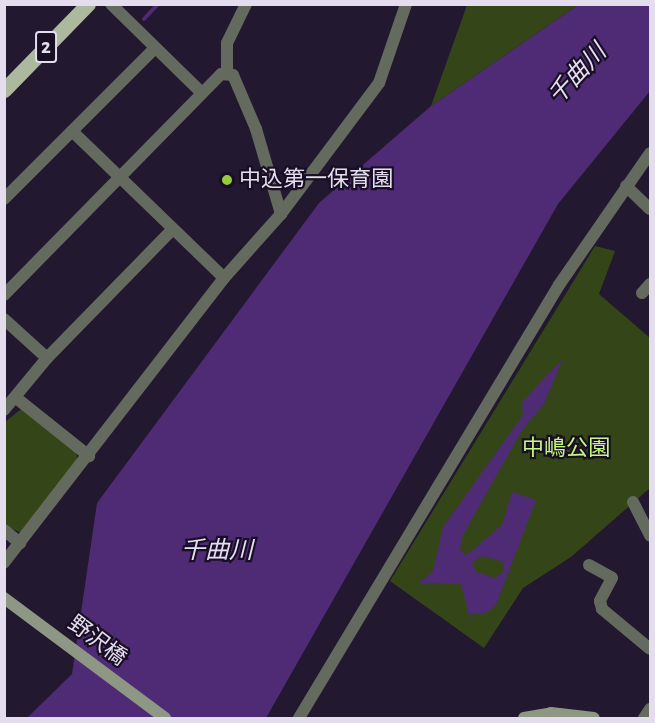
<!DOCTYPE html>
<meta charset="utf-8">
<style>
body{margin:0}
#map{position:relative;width:655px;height:723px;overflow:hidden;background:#22182f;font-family:"Alegreya Sans","Noto Sans JP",sans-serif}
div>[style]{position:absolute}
.green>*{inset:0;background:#344618}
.water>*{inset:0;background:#4e2b74}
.stream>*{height:4px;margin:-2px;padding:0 2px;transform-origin:2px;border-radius:2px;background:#4e2b74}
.street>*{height:12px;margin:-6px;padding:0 6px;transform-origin:6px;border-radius:6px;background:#656a5e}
.secondary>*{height:12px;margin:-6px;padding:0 6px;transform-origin:6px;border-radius:6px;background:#8d9783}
.primary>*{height:15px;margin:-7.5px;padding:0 7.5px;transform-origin:7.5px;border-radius:7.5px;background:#adb99f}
.dots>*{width:16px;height:16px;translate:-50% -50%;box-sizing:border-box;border:3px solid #190f25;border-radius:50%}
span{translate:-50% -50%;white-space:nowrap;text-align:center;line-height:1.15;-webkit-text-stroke:4.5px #190f25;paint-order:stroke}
.shield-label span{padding:2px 4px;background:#190f25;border:2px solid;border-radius:4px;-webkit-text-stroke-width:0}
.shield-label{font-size:21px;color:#e3dded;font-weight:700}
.poi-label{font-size:22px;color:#e3dded}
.left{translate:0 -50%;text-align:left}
.park-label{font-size:22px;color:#c7f784}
.street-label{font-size:22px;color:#e3dded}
.water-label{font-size:24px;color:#e5ddf3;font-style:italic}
.frame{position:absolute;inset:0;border:6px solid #e3dded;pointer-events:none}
</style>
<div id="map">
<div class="green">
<i style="clip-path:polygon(467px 5px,578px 5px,431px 106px)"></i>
<i style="clip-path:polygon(595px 246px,615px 251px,599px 294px,650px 338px,650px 488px,571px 557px,523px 588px,484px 648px,390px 581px)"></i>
<i style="clip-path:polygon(21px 409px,76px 452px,78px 462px,24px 534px,5px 526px,5px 422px)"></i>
</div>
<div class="water">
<i style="clip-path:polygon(578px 5px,650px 5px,650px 91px,558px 204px,266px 718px,27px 718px,72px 674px,97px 503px,319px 203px,431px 106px)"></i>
<i style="clip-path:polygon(evenodd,563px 358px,544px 404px,522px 430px,462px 537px,460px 550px,467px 555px,502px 525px,512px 492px,536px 500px,496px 605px,488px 612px,469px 615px,461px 584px,419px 583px,433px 571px,443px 527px,523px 415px,522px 402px,563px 358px,483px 556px,504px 562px,503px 572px,496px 578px,476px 572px,472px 562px,483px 556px)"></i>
</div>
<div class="stream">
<i style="left:144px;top:19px;width:21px;rotate:-47deg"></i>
</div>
<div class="street">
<i style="left:111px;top:4px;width:127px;rotate:44.4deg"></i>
<i style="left:227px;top:71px;width:28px;rotate:-90deg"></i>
<i style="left:227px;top:43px;width:43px;rotate:-64deg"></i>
<i style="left:72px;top:131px;width:211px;rotate:44deg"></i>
<i style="left:626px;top:186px;width:33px;rotate:44deg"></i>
<i style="left:4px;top:199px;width:214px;rotate:-45deg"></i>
<i style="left:281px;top:214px;width:164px;rotate:-53.2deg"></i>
<i style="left:379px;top:83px;width:83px;rotate:-71.1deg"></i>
<i style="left:642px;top:293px;width:12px;rotate:-48deg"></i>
<i style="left:4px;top:295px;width:310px;rotate:-45.5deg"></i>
<i style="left:221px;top:74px;width:12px;rotate:5deg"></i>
<i style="left:233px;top:75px;width:59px;rotate:66.9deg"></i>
<i style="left:256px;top:129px;width:89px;rotate:73.6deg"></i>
<i style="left:281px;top:214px;width:86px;rotate:131.7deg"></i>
<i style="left:224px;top:278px;width:360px;rotate:127.7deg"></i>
<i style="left:4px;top:319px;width:58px;rotate:42.2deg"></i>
<i style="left:15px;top:397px;width:95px;rotate:38.6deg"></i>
<i style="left:4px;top:410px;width:67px;rotate:-50.4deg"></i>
<i style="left:47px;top:358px;width:180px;rotate:-45.7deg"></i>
<i style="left:633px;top:502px;width:38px;rotate:63deg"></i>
<i style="left:4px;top:530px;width:21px;rotate:39deg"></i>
<i style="left:589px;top:565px;width:26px;rotate:29deg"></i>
<i style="left:612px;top:578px;width:26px;rotate:118deg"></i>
<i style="left:600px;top:601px;width:8px;rotate:76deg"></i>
<i style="left:602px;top:609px;width:62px;rotate:39.8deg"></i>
<i style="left:299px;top:718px;width:505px;rotate:-59.02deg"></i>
<i style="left:559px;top:285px;width:160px;rotate:-55.4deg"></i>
<i style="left:644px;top:718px;width:11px;rotate:-56deg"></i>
</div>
<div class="secondary">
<i style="left:4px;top:598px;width:201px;rotate:36.7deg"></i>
<i style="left:524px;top:718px;width:27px;rotate:-10deg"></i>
<i style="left:551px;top:713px;width:43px;rotate:6.6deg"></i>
</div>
<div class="primary">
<i style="left:4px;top:90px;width:120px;rotate:-45.7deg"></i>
</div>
<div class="dots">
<i style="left:227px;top:180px;background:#96cc39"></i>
</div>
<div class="shield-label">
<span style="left:46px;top:47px">2</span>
</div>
<div class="poi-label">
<span class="left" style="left:239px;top:180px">中込第一保育園</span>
</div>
<div class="park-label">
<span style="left:566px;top:449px">中嶋公園</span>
</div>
<div class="street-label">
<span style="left:97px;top:641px;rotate:37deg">野沢橋</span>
</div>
<div class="water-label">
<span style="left:578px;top:75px;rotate:-47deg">千曲川</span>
<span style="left:217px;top:552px">千曲川</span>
</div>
<div class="frame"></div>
</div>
